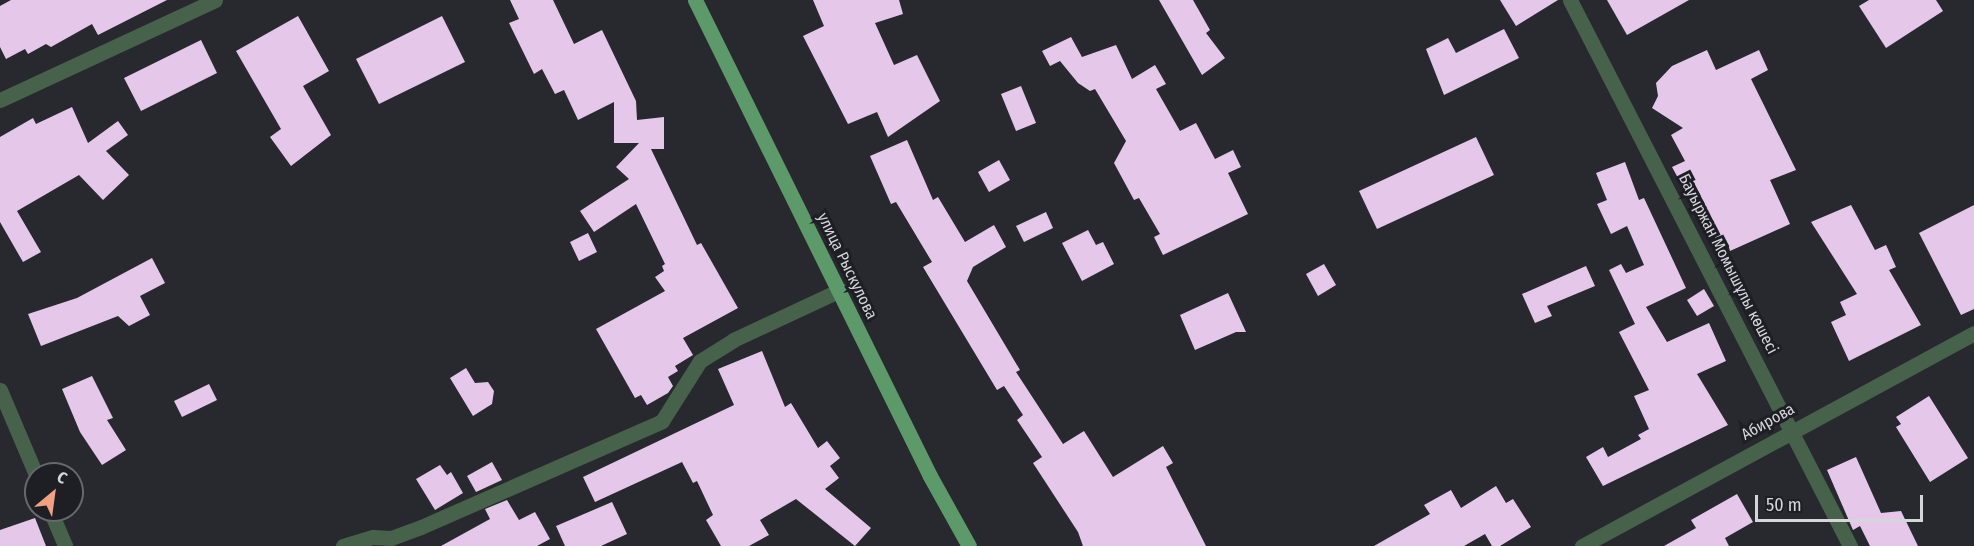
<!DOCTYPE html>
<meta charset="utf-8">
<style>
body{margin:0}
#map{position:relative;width:1974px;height:546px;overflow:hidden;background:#27292f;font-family:"Fira Sans Condensed",sans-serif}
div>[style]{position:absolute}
.building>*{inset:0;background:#e5c8e9}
.minor>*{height:15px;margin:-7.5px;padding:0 7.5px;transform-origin:7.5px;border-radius:7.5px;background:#46624a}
.major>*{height:15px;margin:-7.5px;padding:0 7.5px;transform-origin:7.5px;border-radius:7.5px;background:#5d9a69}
span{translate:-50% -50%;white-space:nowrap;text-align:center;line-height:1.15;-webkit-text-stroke:6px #1e1f25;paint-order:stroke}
.street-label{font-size:16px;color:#d5d6da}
.north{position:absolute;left:24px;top:462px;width:60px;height:60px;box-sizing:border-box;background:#1e1f25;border:2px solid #67686d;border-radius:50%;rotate:29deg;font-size:16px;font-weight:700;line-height:24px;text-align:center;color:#d5d6da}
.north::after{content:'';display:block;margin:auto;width:21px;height:27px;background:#f2a080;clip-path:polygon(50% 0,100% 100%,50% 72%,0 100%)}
.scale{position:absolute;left:1755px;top:495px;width:168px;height:27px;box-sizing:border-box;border:3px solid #d5d6da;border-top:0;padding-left:8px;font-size:18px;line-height:21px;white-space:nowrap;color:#d5d6da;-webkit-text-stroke:4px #1e1f25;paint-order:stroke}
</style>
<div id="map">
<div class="building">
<i style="clip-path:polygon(11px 0,167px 0,98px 35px,92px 24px,51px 47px,46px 44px,28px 54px,25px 49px,6px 59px,0 47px,0 6px)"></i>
<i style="clip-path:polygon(510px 0,553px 0,574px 44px,602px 30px,636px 101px,637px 120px,664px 117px,664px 149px,651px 149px,697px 245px,701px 243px,738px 308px,683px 338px,693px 355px,675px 366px,678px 371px,668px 377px,673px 386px,668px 393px,647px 405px,641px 395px,635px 398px,596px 329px,665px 291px,655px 277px,664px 271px,662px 266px,665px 264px,636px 204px,594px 232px,580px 211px,629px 179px,616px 167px,639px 143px,614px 143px,614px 102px,578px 120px,564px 90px,555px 94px,542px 69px,534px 74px,509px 23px,519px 19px)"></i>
<i style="clip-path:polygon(813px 0,899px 0,903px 14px,875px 23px,894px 65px,917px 55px,940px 101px,888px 137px,877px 112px,848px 124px,803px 36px,824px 26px)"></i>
<i style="clip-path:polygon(1159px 0,1193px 0,1210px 30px,1206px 33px,1225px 58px,1202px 75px)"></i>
<i style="clip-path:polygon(1500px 0,1558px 0,1516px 26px)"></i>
<i style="clip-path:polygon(1607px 0,1689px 0,1627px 35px)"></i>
<i style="clip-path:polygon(1869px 0,1936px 0,1943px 11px,1886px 48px,1859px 6px)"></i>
<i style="clip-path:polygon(298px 16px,329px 71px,303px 86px,331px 135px,291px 166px,270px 137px,281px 129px,236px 51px)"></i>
<i style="clip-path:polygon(442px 16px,465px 62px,379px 104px,356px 59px)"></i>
<i style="clip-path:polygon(1504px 29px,1519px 58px,1444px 95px,1426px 49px,1448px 38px,1456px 53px)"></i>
<i style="clip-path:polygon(1071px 37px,1082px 57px,1116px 45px,1132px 79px,1155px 65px,1166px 84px,1156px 89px,1180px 131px,1196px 123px,1215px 159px,1233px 150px,1241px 167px,1228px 173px,1248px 214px,1163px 255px,1154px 237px,1160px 234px,1139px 198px,1134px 200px,1114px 163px,1126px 141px,1095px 89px,1090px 91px,1078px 83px,1060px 61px,1050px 66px,1042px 51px)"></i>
<i style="clip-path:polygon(201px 40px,217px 73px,141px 111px,124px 78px)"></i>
<i style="clip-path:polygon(1707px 50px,1716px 70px,1759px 50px,1768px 70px,1751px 79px,1796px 170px,1770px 180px,1790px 224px,1730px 251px,1728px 244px,1720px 248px,1696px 197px,1690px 200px,1672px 167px,1685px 161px,1671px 135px,1683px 128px,1652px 108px,1658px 96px,1656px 83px,1672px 66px)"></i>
<i style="clip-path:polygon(1021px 86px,1036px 123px,1016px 131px,1001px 94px)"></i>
<i style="clip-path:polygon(72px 107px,88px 143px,118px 121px,128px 135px,106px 151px,129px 175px,103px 200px,79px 175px,17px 211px,41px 252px,23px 262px,0 222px,0 137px,33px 118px,36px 124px)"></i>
<i style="clip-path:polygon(1476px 137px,1494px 175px,1377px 229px,1359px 191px)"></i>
<i style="clip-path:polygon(907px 140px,933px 200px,938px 197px,965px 242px,994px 225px,1006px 247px,973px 267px,967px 281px,1020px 370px,1016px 372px,1063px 444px,1084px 431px,1113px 477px,1163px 446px,1173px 463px,1166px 467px,1206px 546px,1083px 546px,1078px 532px,1033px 463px,1042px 457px,1017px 420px,1023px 415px,1004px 386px,997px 390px,923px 267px,932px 262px,896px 202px,891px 204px,870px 156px)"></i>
<i style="clip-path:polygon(999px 160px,1010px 180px,989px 192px,978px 172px)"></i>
<i style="clip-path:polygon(1625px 162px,1639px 200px,1644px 198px,1686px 288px,1646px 307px,1667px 342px,1709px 323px,1726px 361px,1697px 374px,1728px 425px,1603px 486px,1586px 457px,1603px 447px,1608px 457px,1641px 439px,1638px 435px,1649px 429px,1634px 396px,1649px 390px,1619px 332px,1635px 324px,1609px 270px,1621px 264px,1626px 273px,1644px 265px,1627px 226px,1611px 234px,1597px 204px,1607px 200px,1596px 173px)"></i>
<i style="clip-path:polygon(1851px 205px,1875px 250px,1886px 245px,1896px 267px,1889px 270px,1921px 325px,1849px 361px,1831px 322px,1846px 315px,1840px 302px,1857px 294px,1811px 222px)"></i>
<i style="clip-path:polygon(1974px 205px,1974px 309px,1961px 315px,1919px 233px)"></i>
<i style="clip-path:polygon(1046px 212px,1053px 228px,1024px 242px,1016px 226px)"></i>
<i style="clip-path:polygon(1088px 230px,1096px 245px,1103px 242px,1114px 264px,1082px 281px,1062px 243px)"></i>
<i style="clip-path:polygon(588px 233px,597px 252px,579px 261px,570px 242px)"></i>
<i style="clip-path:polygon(152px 258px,165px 283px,140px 296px,150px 315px,129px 326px,118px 316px,41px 346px,28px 314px,77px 298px)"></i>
<i style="clip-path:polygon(1324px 264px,1336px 285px,1318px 296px,1306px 274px)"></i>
<i style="clip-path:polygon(1586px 266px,1595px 286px,1547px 306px,1552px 316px,1535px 323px,1522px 294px)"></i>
<i style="clip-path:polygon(1704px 289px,1714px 306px,1697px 316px,1687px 300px)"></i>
<i style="clip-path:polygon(1228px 293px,1246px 332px,1236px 332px,1195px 350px,1180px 315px)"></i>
<i style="clip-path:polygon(762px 351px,785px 407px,791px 403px,818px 448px,827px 441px,840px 458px,830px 466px,839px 478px,825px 489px,871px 528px,855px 546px,796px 499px,760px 520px,769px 535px,749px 546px,721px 546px,706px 520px,713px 515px,697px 481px,693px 483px,682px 462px,595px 502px,583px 477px,734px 405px,718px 369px)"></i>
<i style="clip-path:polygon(466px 368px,475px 383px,488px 382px,494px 391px,492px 404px,473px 416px,450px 378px)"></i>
<i style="clip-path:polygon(92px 376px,113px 418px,107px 420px,126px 450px,102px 465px,80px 432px,62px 389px)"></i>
<i style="clip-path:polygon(209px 384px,217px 400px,182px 417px,174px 401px)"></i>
<i style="clip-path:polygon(1929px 396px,1968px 458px,1930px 482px,1896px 427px,1901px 424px,1896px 417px)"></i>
<i style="clip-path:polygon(1856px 457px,1881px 513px,1901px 511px,1918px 546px,1870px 546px,1860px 526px,1853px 530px,1827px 470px)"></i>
<i style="clip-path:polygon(492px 462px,502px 480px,476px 492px,467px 476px)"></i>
<i style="clip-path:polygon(440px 465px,447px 475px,451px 472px,463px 493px,435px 510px,416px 479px)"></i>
<i style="clip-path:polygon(1496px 486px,1506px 503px,1513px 499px,1531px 527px,1500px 546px,1492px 546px,1485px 534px,1464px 546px,1374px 546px,1430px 514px,1424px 505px,1451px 490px,1461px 508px)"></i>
<i style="clip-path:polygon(1737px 494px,1753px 522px,1725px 538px,1729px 546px,1664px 546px,1696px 528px,1691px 520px)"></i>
<i style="clip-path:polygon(507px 500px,519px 520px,535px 512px,550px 539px,537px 546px,441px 546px,490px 519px,485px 509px)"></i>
<i style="clip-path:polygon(612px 502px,627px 534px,601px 546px,565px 546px,556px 526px)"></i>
<i style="clip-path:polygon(35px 518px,46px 546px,0 546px,0 530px)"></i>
</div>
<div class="minor">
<i style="left:1570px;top:0;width:614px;rotate:62.85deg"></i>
<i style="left:0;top:100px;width:237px;rotate:-24.9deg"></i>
<i style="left:0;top:390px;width:92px;rotate:67deg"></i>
<i style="left:50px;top:510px;width:39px;rotate:67deg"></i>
<i style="left:343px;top:546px;width:31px;rotate:-17deg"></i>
<i style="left:373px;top:537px;width:18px;rotate:3deg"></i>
<i style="left:391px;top:538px;width:32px;rotate:-20deg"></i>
<i style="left:421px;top:527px;width:263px;rotate:-23.7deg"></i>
<i style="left:662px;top:421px;width:71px;rotate:-57.7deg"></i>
<i style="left:700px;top:361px;width:39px;rotate:-32deg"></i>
<i style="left:733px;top:340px;width:118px;rotate:-25deg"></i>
<i style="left:1582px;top:546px;width:446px;rotate:-28.5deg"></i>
</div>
<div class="major">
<i style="left:695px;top:0;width:531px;rotate:63.72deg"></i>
<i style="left:930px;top:476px;width:80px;rotate:60.9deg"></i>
</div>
<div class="street-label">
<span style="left:1728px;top:264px;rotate:63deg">Бауыржан Момышұлы көшесі</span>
<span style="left:847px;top:266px;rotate:64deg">улица Рыскулова</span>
<span style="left:1768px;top:422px;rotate:-29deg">Абирова</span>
</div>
<div class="north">С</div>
<div class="scale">50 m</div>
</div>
